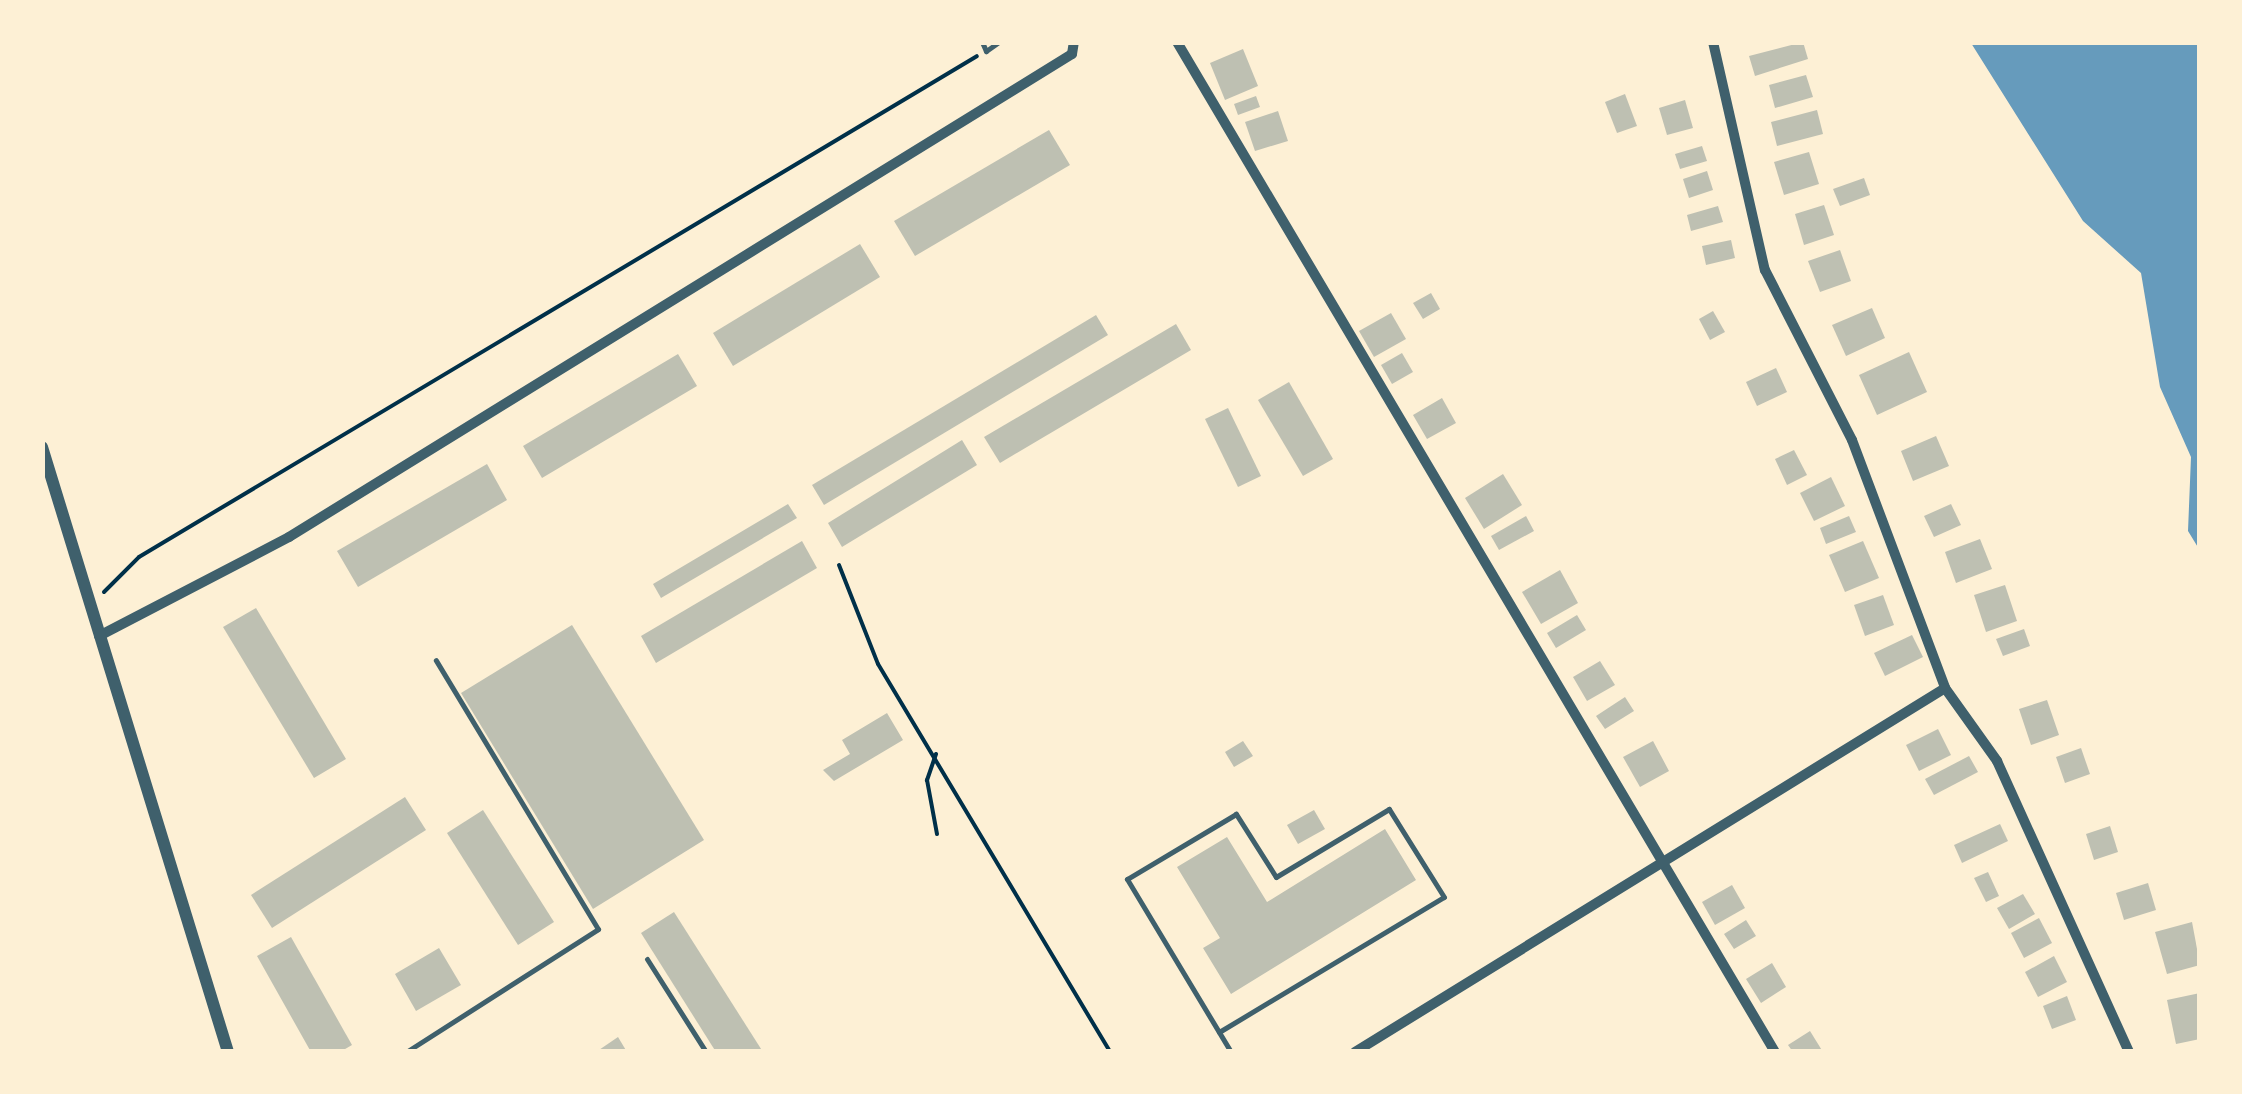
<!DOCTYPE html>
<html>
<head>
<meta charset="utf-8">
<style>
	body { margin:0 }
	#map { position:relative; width:2242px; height:1094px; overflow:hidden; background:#fdf0d5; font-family:Rubik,sans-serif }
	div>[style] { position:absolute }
	.water>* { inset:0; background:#669bbc }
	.building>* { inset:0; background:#bec0b2 }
	.path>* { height:4px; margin:-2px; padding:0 2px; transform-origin:2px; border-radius:2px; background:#003049 }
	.service>* { height:5px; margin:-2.5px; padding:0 2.5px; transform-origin:2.5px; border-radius:2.5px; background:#3f606c }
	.minor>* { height:10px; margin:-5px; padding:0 5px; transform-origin:5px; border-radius:5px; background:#3f606c }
	.tertiary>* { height:12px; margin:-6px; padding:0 6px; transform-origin:6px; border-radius:6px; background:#3f606c }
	span { translate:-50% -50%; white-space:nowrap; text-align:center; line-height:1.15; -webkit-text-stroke:10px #fdf0d5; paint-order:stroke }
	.frame { position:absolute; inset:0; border:45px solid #fdf0d5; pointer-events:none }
</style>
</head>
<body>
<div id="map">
	<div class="water">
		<i style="clip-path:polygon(1971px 43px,2199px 43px,2199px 549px,2188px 531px,2191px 457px,2160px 387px,2141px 273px,2083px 221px)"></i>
	</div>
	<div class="building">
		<i style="clip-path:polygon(1803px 42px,1808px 59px,1755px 76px,1749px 56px)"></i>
		<i style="clip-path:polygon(1243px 49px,1258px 86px,1225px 100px,1210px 63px)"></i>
		<i style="clip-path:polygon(1806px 75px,1813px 97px,1775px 108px,1769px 85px)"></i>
		<i style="clip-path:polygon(1625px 94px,1637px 126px,1617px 133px,1605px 102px)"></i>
		<i style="clip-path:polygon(1256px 96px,1260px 107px,1238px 115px,1234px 104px)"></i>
		<i style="clip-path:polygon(1685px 100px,1693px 128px,1667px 135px,1659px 108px)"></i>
		<i style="clip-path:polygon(1817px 110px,1823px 134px,1777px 146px,1771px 122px)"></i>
		<i style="clip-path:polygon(1278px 111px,1288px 141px,1255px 151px,1245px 122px)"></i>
		<i style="clip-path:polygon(1049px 130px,1070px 165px,915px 256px,894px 221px)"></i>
		<i style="clip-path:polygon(1702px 146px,1707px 161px,1680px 169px,1675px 154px)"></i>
		<i style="clip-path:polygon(1809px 152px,1819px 184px,1784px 195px,1774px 162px)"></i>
		<i style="clip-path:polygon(1707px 171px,1713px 190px,1689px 198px,1683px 179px)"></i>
		<i style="clip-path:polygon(1864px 178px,1870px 195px,1840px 206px,1833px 189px)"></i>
		<i style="clip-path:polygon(1824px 205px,1834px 235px,1804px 245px,1795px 214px)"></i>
		<i style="clip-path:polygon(1718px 206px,1723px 222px,1691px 231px,1687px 215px)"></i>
		<i style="clip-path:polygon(1731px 240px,1735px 258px,1706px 265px,1702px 246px)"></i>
		<i style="clip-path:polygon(860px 244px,880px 277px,733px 366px,713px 333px)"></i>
		<i style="clip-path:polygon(1840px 250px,1851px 281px,1820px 292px,1808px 261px)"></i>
		<i style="clip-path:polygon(1431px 293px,1440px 309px,1423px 319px,1413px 303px)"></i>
		<i style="clip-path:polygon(1872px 308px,1885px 338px,1846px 356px,1832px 325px)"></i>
		<i style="clip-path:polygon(1713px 311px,1725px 332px,1710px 340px,1699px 319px)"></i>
		<i style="clip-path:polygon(1391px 313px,1406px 339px,1374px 357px,1359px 331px)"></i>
		<i style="clip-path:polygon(1096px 315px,1108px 335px,824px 505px,812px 485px)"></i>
		<i style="clip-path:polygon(1176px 324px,1191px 350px,1000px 463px,984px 437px)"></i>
		<i style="clip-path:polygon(1909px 352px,1927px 392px,1877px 415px,1859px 375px)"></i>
		<i style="clip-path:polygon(1402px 353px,1413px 372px,1392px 384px,1381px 365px)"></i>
		<i style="clip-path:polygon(678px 354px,697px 386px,542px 478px,523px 446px)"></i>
		<i style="clip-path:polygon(1776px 368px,1787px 392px,1757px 406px,1746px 382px)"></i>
		<i style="clip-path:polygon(1289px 382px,1333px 459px,1303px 476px,1258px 400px)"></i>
		<i style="clip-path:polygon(1442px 398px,1456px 423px,1427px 439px,1413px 415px)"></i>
		<i style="clip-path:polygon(1228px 408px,1261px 476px,1238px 487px,1205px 419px)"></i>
		<i style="clip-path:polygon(1936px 436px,1949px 466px,1913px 481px,1901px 451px)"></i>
		<i style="clip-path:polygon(962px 440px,977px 465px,842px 547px,828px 523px)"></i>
		<i style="clip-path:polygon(1794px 450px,1807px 475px,1787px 485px,1775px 459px)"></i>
		<i style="clip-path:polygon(487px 464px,507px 500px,358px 587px,337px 551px)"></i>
		<i style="clip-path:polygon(1503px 474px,1522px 505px,1484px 529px,1465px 498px)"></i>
		<i style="clip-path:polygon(1831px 477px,1845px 506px,1814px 521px,1800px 493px)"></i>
		<i style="clip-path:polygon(788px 504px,797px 518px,661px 598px,653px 584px)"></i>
		<i style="clip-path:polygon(1951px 504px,1961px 525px,1934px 537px,1924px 516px)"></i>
		<i style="clip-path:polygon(1526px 516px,1534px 531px,1499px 550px,1491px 536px)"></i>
		<i style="clip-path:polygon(1849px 516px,1856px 532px,1826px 544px,1820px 528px)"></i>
		<i style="clip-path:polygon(1980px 539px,1992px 569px,1956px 583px,1945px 552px)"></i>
		<i style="clip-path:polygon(802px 541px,817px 568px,656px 663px,641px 636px)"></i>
		<i style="clip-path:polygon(1863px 541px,1879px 578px,1845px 592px,1829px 555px)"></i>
		<i style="clip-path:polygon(1560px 570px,1578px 603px,1541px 624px,1522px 592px)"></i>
		<i style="clip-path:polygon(2005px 585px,2017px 621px,1986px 632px,1974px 595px)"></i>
		<i style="clip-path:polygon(1883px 595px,1894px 625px,1865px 636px,1854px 605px)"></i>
		<i style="clip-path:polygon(256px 608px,346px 759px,314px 778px,223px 627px)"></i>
		<i style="clip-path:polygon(1577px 615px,1586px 630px,1556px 648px,1547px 633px)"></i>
		<i style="clip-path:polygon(572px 625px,704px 840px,593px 909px,461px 693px)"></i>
		<i style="clip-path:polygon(2024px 629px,2030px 646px,2003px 656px,1996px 639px)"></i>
		<i style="clip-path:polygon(1912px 635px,1923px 657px,1885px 676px,1874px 653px)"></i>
		<i style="clip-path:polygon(1600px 661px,1615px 685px,1587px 701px,1573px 677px)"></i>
		<i style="clip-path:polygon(1625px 697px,1634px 711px,1605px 729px,1596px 716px)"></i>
		<i style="clip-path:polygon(2047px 700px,2059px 735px,2031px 745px,2019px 709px)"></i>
		<i style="clip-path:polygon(887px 713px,903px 740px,834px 781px,823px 770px,850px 754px,842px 740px)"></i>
		<i style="clip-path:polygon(1938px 729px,1951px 755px,1919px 771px,1906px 745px)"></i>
		<i style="clip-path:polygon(1243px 741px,1253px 756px,1234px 767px,1225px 752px)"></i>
		<i style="clip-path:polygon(1653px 741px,1669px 771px,1640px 787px,1623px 757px)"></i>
		<i style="clip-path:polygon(2081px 748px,2090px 774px,2065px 783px,2056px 757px)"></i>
		<i style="clip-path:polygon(1969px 756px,1978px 772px,1934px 795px,1925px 779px)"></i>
		<i style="clip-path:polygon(405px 797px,426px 830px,272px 928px,251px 895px)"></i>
		<i style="clip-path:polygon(483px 810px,554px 922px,518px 945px,447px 833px)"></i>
		<i style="clip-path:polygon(1314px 810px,1325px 829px,1298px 844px,1287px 825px)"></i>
		<i style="clip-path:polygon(2000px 824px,2008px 841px,1962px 863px,1954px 845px)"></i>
		<i style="clip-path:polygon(2110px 826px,2118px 852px,2094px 860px,2086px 834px)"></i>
		<i style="clip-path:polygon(1385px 829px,1416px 880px,1231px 994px,1203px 948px,1220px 938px,1177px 867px,1227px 837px,1267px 902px)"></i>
		<i style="clip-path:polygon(1988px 872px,1999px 896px,1986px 902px,1974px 878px)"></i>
		<i style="clip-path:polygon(2148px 883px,2156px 910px,2124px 920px,2116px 893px)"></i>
		<i style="clip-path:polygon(1732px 885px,1745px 908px,1715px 925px,1702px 902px)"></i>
		<i style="clip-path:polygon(2023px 894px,2035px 914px,2009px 929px,1997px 908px)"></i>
		<i style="clip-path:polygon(674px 912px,763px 1052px,716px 1052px,641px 933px)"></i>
		<i style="clip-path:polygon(2039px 918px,2052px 943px,2024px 958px,2011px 933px)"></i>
		<i style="clip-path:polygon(1746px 920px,1756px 936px,1734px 949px,1724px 934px)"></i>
		<i style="clip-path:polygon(2192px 922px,2200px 965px,2167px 974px,2155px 932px)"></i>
		<i style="clip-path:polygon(291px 937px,352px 1045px,340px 1052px,311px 1052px,257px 956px)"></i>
		<i style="clip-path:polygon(439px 948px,461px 985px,416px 1011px,395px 974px)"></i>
		<i style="clip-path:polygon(2054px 956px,2067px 982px,2038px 997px,2025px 972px)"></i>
		<i style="clip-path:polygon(1772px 963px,1786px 987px,1761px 1003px,1746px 979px)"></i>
		<i style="clip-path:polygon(2200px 993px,2200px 1039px,2176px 1044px,2167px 1000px)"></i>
		<i style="clip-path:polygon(2067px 996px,2076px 1020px,2052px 1029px,2043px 1006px)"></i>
		<i style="clip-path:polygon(1810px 1031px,1823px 1052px,1793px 1052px,1788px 1045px)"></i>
		<i style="clip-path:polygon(618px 1037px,627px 1052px,596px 1052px)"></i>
	</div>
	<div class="path">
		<i style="left:839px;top:565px;width:106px;rotate:68.5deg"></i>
		<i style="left:878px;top:664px;width:452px;rotate:59.1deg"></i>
		<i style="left:104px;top:592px;width:49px;rotate:-45deg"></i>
		<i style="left:139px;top:557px;width:976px;rotate:-30.87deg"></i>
		<i style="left:936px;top:754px;width:28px;rotate:109deg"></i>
		<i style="left:927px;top:780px;width:55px;rotate:79.5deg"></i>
	</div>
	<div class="service">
		<i style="left:982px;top:42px;width:10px;rotate:66deg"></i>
		<i style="left:986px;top:51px;width:16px;rotate:-35deg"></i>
		<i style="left:647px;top:959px;width:110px;rotate:57.6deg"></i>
		<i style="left:1219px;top:1032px;width:262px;rotate:-31deg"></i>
		<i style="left:1444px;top:897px;width:104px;rotate:-122deg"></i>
		<i style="left:1389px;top:809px;width:132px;rotate:149deg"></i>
		<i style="left:1276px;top:877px;width:75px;rotate:-122.4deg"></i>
		<i style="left:1236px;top:814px;width:127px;rotate:149.2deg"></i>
		<i style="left:1127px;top:879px;width:202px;rotate:59deg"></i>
		<i style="left:406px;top:1052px;width:228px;rotate:-32.6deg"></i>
		<i style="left:598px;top:929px;width:314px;rotate:-121.1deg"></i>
	</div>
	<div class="minor">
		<i style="left:1177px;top:42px;width:1174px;rotate:59.37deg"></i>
		<i style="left:1713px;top:42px;width:234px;rotate:77.2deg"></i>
		<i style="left:1765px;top:270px;width:191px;rotate:62.9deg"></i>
		<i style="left:1852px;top:440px;width:265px;rotate:69.4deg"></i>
		<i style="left:1945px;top:688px;width:90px;rotate:54.5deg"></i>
		<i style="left:1997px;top:761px;width:320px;rotate:65.6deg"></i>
		<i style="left:99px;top:636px;width:214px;rotate:-27.5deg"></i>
		<i style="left:289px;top:537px;width:920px;rotate:-31.67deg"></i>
		<i style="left:1072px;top:54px;width:12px;rotate:-81deg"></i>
		<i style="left:1355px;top:1052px;width:693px;rotate:-31.67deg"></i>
	</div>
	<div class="tertiary">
		<i style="left:42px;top:447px;width:633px;rotate:72.91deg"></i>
	</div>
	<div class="frame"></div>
</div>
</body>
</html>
